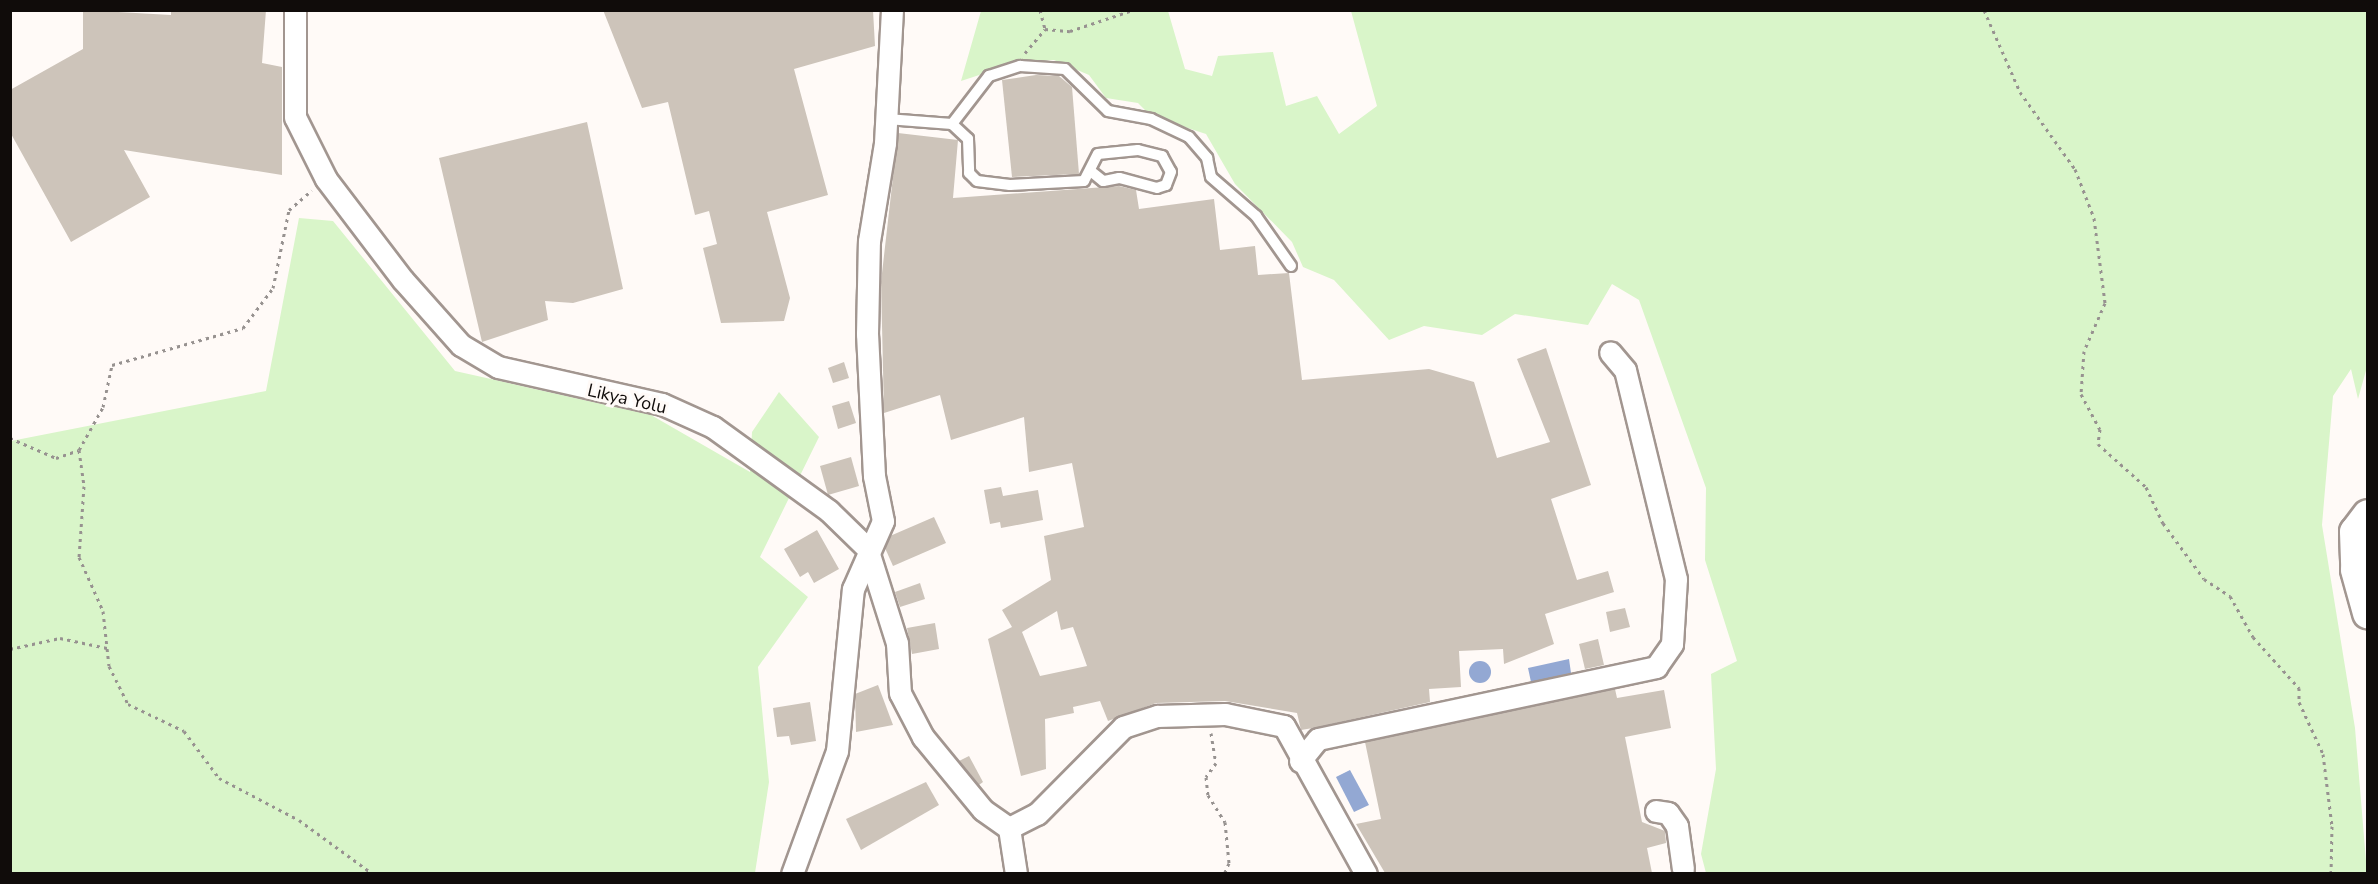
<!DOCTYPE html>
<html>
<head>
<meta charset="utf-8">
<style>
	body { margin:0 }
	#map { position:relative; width:2378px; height:884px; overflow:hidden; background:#fffaf7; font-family:"Nunito Sans",sans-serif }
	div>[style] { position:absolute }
	.green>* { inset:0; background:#d9f5c9 }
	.water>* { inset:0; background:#93a8d3 }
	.round { border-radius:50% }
	.building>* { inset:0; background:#cdc4ba }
	.path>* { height:3px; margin-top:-1.5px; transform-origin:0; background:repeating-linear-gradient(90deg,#979290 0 3px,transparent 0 7.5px) }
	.roads { filter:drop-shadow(2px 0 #a29690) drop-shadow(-2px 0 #a29690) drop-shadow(0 2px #a29690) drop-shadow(0 -2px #a29690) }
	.lane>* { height:10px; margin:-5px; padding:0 5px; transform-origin:5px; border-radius:5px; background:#fff }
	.street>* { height:21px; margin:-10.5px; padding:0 10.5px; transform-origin:10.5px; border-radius:10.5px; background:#fff }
	.secondary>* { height:30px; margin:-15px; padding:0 15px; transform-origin:15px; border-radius:15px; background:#fff }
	span { translate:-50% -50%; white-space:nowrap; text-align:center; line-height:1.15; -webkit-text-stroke:6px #fffaf7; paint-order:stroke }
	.street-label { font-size:18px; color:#100c0a }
	.frame { position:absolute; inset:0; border:12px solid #100c0a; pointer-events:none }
</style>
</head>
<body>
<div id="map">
	<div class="green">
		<i style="clip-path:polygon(981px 11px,1168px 11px,1185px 69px,1212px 76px,1218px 56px,1273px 52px,1286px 106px,1317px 96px,1339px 134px,1377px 106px,1351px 11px,2367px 11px,2367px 367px,2358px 399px,2351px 369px,2333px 396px,2322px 525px,2355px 728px,2367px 873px,1706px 873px,1701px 854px,1716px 769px,1711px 674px,1737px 661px,1705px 560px,1706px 488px,1639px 300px,1612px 284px,1588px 325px,1515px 314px,1482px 335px,1424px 326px,1389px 340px,1334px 280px,1303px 267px,1292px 242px,1235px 184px,1206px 134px,1151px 116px,1138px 103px,1106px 98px,1089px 75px,1054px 60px,1019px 62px,961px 81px)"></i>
		<i style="clip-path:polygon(299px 218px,333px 221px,455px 371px,651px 415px,750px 472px,752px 432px,779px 392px,819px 437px,760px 557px,808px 597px,758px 667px,769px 782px,755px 873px,11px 874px,11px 441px,266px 391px)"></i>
	</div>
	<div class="water">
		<i style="clip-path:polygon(1569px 659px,1571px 673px,1531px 682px,1528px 668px)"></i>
		<i class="round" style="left:1469px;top:661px;width:22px;height:22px"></i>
		<i style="clip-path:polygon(1350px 770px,1369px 805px,1354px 812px,1336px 777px)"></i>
	</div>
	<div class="building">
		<i style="clip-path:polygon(83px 10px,171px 15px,171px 10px,266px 10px,262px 63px,282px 67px,282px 175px,124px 150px,150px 197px,71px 242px,10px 132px,10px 90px,83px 49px)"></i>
		<i style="clip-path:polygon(603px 10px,873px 10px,875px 46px,794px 69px,828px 195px,767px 212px,790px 298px,784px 321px,721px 323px,703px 248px,717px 244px,709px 211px,695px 215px,668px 102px,642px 108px)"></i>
		<i style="clip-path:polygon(1036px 75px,1059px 76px,1072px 87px,1079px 174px,1012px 177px,1002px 80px)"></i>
		<i style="clip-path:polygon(587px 122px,623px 289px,573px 303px,545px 301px,548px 320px,482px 342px,439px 158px)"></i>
		<i style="clip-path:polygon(evenodd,898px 133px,958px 140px,953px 198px,1119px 186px,1136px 190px,1139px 209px,1214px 199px,1220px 250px,1255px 246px,1258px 275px,1289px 273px,1302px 380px,1429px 369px,1474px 382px,1497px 458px,1550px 442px,1517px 359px,1546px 348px,1591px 485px,1551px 499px,1577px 580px,1608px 571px,1614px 592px,1545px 614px,1554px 644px,1504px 664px,1503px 649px,1459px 651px,1461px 687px,1429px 689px,1430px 702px,1313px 728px,1301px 730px,1297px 713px,1225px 701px,1156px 703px,1108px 721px,1100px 701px,1073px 707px,1074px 713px,1045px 719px,1046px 769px,1021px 776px,988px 639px,1012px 627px,1002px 610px,1051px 580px,1044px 536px,1084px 527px,1072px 463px,1029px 472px,1024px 417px,951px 440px,940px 395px,884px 413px,881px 282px,898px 133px,1057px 611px,1061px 630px,1073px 627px,1087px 666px,1040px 676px,1022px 632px,1057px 611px)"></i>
		<i style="clip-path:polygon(844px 362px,849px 378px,833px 383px,828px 368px)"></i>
		<i style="clip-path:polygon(849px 401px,856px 423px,838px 429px,832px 406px)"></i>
		<i style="clip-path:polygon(851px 457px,859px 486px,828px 495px,820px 466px)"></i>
		<i style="clip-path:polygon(1001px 487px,1003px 496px,1038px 490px,1043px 520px,1001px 528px,1000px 522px,990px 524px,984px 490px)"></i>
		<i style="clip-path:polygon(934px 517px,946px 543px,893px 566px,885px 548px,890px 536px)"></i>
		<i style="clip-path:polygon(817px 530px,839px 569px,814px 583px,808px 572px,800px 577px,784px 549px)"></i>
		<i style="clip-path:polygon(920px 583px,925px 599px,900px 607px,895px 592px)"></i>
		<i style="clip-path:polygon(1625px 608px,1630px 627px,1610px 632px,1606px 612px)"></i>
		<i style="clip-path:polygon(935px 623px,939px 649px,912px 654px,907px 628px)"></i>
		<i style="clip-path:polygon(1598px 639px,1604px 665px,1585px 669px,1579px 644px)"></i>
		<i style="clip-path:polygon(878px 685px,893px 725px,856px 732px,855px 694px)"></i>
		<i style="clip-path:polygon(1615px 689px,1617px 698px,1664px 690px,1671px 728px,1625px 737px,1642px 822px,1665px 831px,1666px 843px,1647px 848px,1652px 873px,1385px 873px,1356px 824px,1381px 819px,1365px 742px)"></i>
		<i style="clip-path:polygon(810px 702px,816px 741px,791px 745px,789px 736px,777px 737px,773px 708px)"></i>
		<i style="clip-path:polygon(969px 756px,983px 782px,979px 785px,959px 761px)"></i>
		<i style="clip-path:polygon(926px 782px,939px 805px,861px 850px,846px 819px)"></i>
	</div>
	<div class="path">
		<i style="left:1040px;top:10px;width:20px;rotate:75deg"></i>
		<i style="left:1984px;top:10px;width:90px;rotate:66.3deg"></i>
		<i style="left:2020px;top:92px;width:95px;rotate:54.5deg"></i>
		<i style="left:2075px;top:169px;width:53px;rotate:68.8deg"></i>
		<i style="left:2094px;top:218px;width:86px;rotate:82.6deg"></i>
		<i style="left:2105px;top:303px;width:52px;rotate:113.6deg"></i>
		<i style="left:2084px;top:351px;width:43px;rotate:94deg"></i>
		<i style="left:2081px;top:394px;width:40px;rotate:62deg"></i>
		<i style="left:2100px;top:429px;width:15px;rotate:98deg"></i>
		<i style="left:2098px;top:444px;width:64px;rotate:41.9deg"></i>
		<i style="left:2146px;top:487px;width:40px;rotate:65deg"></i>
		<i style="left:2163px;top:523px;width:69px;rotate:53.8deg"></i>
		<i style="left:2204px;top:579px;width:31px;rotate:33deg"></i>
		<i style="left:2230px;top:596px;width:47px;rotate:60.7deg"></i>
		<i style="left:2253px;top:637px;width:69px;rotate:48deg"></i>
		<i style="left:2299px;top:688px;width:14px;rotate:90deg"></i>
		<i style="left:2299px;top:702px;width:57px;rotate:65.2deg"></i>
		<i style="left:2323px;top:754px;width:73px;rotate:82.9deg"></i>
		<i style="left:2332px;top:826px;width:48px;rotate:91.2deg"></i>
		<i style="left:1025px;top:53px;width:31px;rotate:-50deg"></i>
		<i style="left:1045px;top:29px;width:25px;rotate:5deg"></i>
		<i style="left:1070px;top:31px;width:66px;rotate:-18.4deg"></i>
		<i style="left:10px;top:438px;width:50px;rotate:23.5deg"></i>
		<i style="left:56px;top:458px;width:24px;rotate:-19deg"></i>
		<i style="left:79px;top:450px;width:36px;rotate:82deg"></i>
		<i style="left:84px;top:486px;width:71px;rotate:94deg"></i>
		<i style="left:79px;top:557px;width:59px;rotate:66deg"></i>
		<i style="left:103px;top:611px;width:55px;rotate:83.8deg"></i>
		<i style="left:109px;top:666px;width:42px;rotate:63.4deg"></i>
		<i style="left:128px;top:704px;width:62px;rotate:25.7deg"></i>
		<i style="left:184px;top:731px;width:59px;rotate:53.3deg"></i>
		<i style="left:219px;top:778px;width:90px;rotate:27.7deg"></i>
		<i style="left:299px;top:820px;width:92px;rotate:36.1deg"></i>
		<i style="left:79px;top:450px;width:49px;rotate:-60.8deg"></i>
		<i style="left:103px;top:407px;width:43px;rotate:-77.9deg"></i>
		<i style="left:112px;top:365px;width:136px;rotate:-15.8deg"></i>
		<i style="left:243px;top:328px;width:50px;rotate:-53.1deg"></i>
		<i style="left:273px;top:288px;width:80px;rotate:-78.4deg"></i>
		<i style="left:289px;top:210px;width:30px;rotate:-41deg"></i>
		<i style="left:10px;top:649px;width:51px;rotate:-12.4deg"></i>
		<i style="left:60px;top:638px;width:48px;rotate:12deg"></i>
		<i style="left:1211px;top:733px;width:30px;rotate:81deg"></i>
		<i style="left:1216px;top:763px;width:17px;rotate:126deg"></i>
		<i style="left:1206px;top:777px;width:18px;rotate:84deg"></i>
		<i style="left:1208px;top:795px;width:32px;rotate:58deg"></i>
		<i style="left:1225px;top:822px;width:41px;rotate:84.4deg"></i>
		<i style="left:1229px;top:863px;width:12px;rotate:114deg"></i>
	</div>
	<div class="roads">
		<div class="lane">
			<i style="left:887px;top:119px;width:65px;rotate:4.4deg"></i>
			<i style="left:952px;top:124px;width:22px;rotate:43deg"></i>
			<i style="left:968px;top:139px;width:34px;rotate:88deg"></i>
			<i style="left:969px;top:173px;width:11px;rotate:45deg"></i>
			<i style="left:977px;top:181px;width:33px;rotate:7deg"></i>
			<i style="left:1010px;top:185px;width:74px;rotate:-3.1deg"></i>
			<i style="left:1084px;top:181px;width:30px;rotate:-63deg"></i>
			<i style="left:1098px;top:154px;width:40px;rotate:-5.7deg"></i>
			<i style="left:1138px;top:150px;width:25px;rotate:14deg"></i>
			<i style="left:1162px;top:156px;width:18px;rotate:61deg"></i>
			<i style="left:1171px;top:172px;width:14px;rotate:111deg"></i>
			<i style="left:1166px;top:185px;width:9px;rotate:162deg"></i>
			<i style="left:1157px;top:188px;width:39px;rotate:-165deg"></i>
			<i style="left:1119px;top:178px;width:16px;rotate:169deg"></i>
			<i style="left:1103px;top:181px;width:13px;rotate:-141deg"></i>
			<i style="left:952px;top:124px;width:61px;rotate:-52.4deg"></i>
			<i style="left:989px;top:76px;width:33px;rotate:-18deg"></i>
			<i style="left:1020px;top:66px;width:45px;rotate:3.8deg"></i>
			<i style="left:1065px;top:69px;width:60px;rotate:44.3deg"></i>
			<i style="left:1108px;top:111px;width:44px;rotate:10.5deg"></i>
			<i style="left:1151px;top:119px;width:42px;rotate:25.3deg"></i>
			<i style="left:1189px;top:137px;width:28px;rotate:49deg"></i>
			<i style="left:1207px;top:158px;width:19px;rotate:78deg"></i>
			<i style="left:1211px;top:177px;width:60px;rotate:40.9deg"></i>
			<i style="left:1256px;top:216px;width:61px;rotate:55deg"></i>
		</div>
		<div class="street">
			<i style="left:295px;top:10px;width:107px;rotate:90deg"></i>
			<i style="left:295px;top:117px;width:69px;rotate:63.4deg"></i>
			<i style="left:326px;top:179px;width:127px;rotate:52.7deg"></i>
			<i style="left:403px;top:280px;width:87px;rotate:48.3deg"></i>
			<i style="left:461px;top:345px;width:43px;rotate:30.7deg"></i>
			<i style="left:498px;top:367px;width:168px;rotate:12.7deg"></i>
			<i style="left:662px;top:404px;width:56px;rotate:24.3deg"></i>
			<i style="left:713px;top:427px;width:143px;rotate:35.9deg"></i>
			<i style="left:829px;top:511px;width:53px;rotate:44.2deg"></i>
			<i style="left:867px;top:548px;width:100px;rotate:72.5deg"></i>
			<i style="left:897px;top:643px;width:50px;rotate:86.6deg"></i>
			<i style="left:900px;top:693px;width:50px;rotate:62.4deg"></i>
			<i style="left:923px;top:737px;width:94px;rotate:50.6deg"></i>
			<i style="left:983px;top:810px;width:32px;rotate:35deg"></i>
			<i style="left:1009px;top:828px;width:31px;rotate:-27deg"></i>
			<i style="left:1037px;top:814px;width:122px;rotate:-45.3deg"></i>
			<i style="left:1123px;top:727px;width:36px;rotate:-18deg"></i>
			<i style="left:1157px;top:716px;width:68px;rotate:-1.7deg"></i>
			<i style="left:1225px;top:714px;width:60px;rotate:11.5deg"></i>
			<i style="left:1284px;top:726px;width:169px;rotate:61deg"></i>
			<i style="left:1300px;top:761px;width:28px;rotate:-51deg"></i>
			<i style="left:1318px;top:739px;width:346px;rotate:-12deg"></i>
			<i style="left:1656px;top:667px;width:28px;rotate:-55deg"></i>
			<i style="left:1672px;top:644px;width:65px;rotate:-86.5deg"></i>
			<i style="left:1676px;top:579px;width:215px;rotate:-103.7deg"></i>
			<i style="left:1625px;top:370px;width:23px;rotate:-130deg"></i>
			<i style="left:1656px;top:811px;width:12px;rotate:9deg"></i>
			<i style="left:1668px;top:813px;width:16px;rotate:55deg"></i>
			<i style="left:1677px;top:826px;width:43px;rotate:82.1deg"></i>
			<i style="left:1009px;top:828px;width:47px;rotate:81.3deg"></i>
			<i style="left:792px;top:874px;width:131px;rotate:-69.9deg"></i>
			<i style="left:837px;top:751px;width:163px;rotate:-84.4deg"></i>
			<i style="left:853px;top:589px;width:74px;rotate:-66.2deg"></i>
			<i style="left:883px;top:521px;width:46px;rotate:-101.3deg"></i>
			<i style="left:874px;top:476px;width:142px;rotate:-92.8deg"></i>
			<i style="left:867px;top:334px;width:93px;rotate:-88.8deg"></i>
			<i style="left:869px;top:241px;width:99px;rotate:-80.7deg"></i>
			<i style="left:885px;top:143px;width:133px;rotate:-87deg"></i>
		</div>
		<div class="secondary">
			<i style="left:2368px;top:515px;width:21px;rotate:127deg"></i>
			<i style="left:2355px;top:532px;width:38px;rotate:88deg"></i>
			<i style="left:2356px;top:570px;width:45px;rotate:74.4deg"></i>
		</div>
	</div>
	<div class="street-label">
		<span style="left:627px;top:399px;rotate:13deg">Likya Yolu</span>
	</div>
	<div class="frame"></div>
</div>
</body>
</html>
